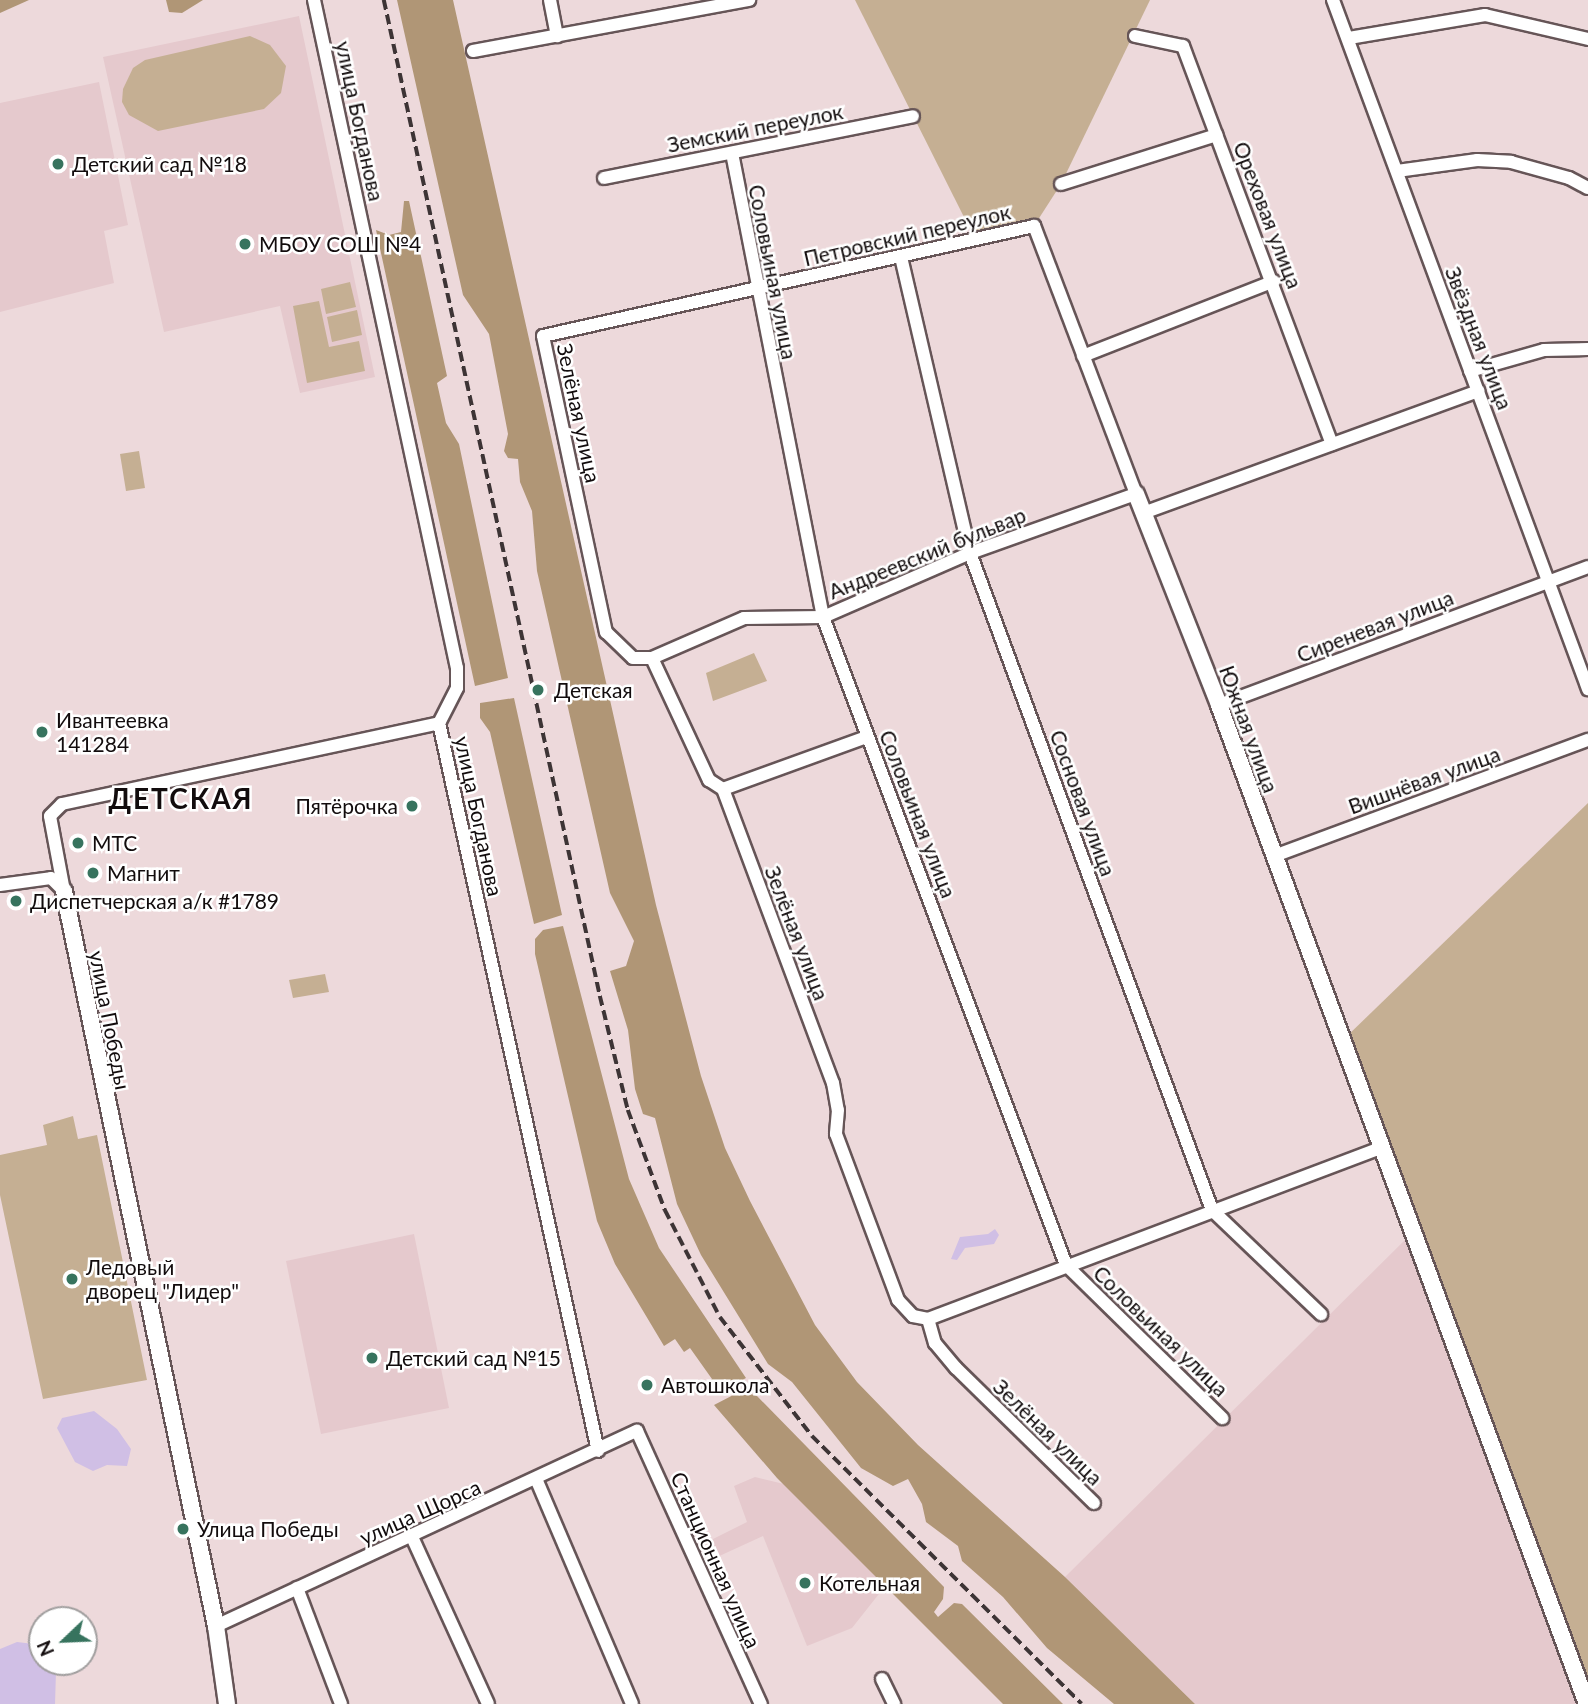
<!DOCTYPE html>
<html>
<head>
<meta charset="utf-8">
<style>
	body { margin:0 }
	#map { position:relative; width:1588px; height:1704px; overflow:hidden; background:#edd9db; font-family:Lato,sans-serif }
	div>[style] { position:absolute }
	.built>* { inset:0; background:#e5c9cd }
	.green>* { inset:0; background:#c5af93 }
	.forest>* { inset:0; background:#b09676 }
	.water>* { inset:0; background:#d0bfe5 }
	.roads { filter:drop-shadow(2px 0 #665557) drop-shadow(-2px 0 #665557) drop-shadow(0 2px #665557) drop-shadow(0 -2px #665557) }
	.minor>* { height:12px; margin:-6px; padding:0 6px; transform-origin:6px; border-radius:6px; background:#fff }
	.tertiary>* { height:16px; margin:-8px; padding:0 8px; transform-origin:8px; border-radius:8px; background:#fff }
	.rail>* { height:3.5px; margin-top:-1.75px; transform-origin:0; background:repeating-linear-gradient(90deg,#3d3435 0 10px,transparent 0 15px) }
	.dots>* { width:19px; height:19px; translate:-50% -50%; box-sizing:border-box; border:4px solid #fff; border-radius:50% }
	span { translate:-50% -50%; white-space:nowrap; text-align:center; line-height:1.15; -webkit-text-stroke:5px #fff; paint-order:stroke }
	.street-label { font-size:21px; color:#120c0d }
	.poi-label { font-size:21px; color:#120c0d }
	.left { translate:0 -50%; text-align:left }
	.right { translate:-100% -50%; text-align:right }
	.district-label { font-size:28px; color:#120c0d; font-weight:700; letter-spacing:2px }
	.north { position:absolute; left:28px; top:1606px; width:70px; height:70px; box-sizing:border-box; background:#fff; border:2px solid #a09e9e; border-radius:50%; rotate:247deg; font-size:19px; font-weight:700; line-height:28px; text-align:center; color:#120c0d }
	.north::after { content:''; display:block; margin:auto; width:24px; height:32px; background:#37735e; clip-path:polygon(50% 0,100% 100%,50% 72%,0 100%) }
</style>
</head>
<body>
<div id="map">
	<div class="built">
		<i style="clip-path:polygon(299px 16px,375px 377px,300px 393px,280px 306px,164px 332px,103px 57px)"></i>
		<i style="clip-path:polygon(99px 82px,128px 225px,104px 231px,114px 283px,0 312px,0 103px)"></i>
		<i style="clip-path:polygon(414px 1234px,449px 1408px,321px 1434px,286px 1261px)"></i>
		<i style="clip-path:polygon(1411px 1234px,1587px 1704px,1195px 1704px,1065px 1577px)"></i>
		<i style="clip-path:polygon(755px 1477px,784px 1484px,886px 1585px,852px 1628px,807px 1646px,763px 1536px,715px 1558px,707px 1542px,747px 1522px,734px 1486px)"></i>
	</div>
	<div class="green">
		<i style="clip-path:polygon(855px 0,1150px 0,1061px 184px,1034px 226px,976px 241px)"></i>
		<i style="clip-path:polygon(250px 36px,270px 45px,286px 66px,281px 93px,264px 109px,158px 131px,129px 115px,122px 102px,123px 89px,133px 68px,145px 60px)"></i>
		<i style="clip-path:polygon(350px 282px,356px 307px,326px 314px,321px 289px)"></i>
		<i style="clip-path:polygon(319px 301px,329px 347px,359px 341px,365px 371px,307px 383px,293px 306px)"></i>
		<i style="clip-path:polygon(357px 310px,362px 335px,332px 342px,327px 317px)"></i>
		<i style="clip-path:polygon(139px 451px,145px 488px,126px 491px,120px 454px)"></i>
		<i style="clip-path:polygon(754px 653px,767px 681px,713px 701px,706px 673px)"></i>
		<i style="clip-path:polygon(1588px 803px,1588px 1704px,1344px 1039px)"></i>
		<i style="clip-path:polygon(325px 974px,329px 992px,293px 998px,289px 980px)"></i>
		<i style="clip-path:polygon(73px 1116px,78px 1139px,97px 1135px,147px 1380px,43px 1399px,0 1195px,0 1155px,47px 1145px,43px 1125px)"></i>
	</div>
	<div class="forest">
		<i style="clip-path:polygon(0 0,29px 0,0 13px)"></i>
		<i style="clip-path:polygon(166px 0,203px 0,182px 13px,169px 12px)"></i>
		<i style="clip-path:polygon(397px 0,453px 0,656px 905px,701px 1076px,725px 1148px,750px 1201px,815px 1325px,857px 1382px,918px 1445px,1065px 1577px,1195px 1704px,1114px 1704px,1047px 1648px,1003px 1597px,962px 1561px,958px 1546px,926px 1522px,922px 1504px,908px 1479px,893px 1486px,861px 1468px,792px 1382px,768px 1364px,701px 1255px,677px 1204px,655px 1118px,643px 1114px,635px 1089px,628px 1030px,610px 971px,626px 966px,634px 941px,610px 893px,537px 571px,532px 511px,520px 482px,518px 459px,508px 458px,504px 451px,508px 434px,489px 334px,463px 295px)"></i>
		<i style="clip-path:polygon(404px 201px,409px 201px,447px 376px,437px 383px,446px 423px,459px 444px,508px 678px,475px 686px,376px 230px,389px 235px,401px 232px)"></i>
		<i style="clip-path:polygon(514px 698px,562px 915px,534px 924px,490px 732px,480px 718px,480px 703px)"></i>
		<i style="clip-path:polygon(563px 926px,629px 1179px,659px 1248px,746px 1378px,717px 1393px,705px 1385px,712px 1379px,690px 1348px,684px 1352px,675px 1339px,664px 1346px,615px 1264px,597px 1221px,535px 954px,535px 939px,543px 930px)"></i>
		<i style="clip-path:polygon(741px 1391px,757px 1396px,944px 1587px,943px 1599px,934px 1612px,938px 1617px,954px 1603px,962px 1604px,1063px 1704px,1003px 1704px,777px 1478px,714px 1405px)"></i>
	</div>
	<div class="water">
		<i style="clip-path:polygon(995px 1229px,999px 1235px,994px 1244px,965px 1248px,957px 1260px,951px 1259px,960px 1237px,988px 1234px)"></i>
		<i style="clip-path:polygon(94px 1411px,117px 1429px,131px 1449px,127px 1466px,107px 1465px,93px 1471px,75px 1462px,57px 1428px,62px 1418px)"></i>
		<i style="clip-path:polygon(17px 1642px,42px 1645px,42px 1662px,51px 1662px,56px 1672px,55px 1704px,0 1704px,0 1649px)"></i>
	</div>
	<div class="roads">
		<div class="minor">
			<i style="left:314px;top:0;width:683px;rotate:77.92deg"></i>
			<i style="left:457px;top:668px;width:20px;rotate:90deg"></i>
			<i style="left:457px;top:688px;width:39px;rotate:117deg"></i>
			<i style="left:439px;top:723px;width:745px;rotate:77.68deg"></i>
			<i style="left:550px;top:0;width:37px;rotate:79deg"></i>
			<i style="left:1333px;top:0;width:735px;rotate:69.69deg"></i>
			<i style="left:1135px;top:36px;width:49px;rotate:11.8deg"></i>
			<i style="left:1183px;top:46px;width:425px;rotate:69.5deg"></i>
			<i style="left:1349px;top:38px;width:138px;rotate:-9.6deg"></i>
			<i style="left:1485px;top:15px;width:106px;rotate:13.1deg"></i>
			<i style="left:473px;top:51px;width:281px;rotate:-10.5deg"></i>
			<i style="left:732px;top:153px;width:473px;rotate:78.9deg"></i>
			<i style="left:823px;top:617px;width:692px;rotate:69.44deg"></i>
			<i style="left:1066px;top:1265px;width:219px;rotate:44.4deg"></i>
			<i style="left:1397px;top:171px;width:81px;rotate:-7.8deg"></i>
			<i style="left:1477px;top:160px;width:34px;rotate:3deg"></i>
			<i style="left:1511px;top:162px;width:60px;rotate:15.4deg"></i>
			<i style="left:1569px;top:178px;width:21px;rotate:28deg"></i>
			<i style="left:604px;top:178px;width:315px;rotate:-11.3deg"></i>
			<i style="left:1061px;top:184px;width:163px;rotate:-17.5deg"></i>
			<i style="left:901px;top:257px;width:304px;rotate:76.9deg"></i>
			<i style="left:970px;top:553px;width:700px;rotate:69.78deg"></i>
			<i style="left:1212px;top:1210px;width:151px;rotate:43.7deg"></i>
			<i style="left:1083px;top:356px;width:205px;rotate:-21.4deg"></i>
			<i style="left:1470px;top:371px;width:77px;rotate:-15.8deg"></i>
			<i style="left:1544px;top:350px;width:44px;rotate:-1.3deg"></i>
			<i style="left:1143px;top:513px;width:357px;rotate:-20deg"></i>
			<i style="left:652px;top:658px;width:100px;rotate:-23.5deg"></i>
			<i style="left:744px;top:618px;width:79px;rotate:-0.7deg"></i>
			<i style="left:823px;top:617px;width:160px;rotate:-23.5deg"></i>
			<i style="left:970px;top:553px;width:176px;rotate:-19.6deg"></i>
			<i style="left:1136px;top:494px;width:287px;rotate:-110.8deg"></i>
			<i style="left:1034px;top:226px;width:503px;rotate:167.37deg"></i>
			<i style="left:543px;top:336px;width:303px;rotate:78deg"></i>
			<i style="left:606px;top:632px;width:37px;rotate:44deg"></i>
			<i style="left:633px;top:658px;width:19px"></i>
			<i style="left:652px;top:658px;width:135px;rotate:65deg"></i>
			<i style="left:709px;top:780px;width:17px;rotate:33deg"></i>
			<i style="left:723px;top:789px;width:314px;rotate:69.5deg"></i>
			<i style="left:833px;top:1083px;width:27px;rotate:80deg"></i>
			<i style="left:838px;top:1110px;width:24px;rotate:95deg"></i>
			<i style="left:836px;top:1134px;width:177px;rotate:69.5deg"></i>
			<i style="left:898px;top:1300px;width:22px;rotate:47deg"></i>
			<i style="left:913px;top:1316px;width:15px;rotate:11deg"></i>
			<i style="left:928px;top:1319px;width:25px;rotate:74deg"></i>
			<i style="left:935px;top:1343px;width:33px;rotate:50deg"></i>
			<i style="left:956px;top:1368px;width:193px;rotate:44.4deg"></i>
			<i style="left:1219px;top:705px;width:394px;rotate:-20.5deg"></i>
			<i style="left:723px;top:789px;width:153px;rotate:-19.9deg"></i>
			<i style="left:1274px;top:856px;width:335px;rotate:-20.3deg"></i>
			<i style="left:0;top:885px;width:51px;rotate:-7.8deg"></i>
			<i style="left:51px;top:878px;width:18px;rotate:45deg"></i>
			<i style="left:64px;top:891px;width:76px;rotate:-100.6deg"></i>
			<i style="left:50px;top:816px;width:17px;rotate:-45deg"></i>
			<i style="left:62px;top:804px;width:386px;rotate:-12.1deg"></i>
			<i style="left:928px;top:1319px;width:483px;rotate:-20.7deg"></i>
			<i style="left:537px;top:1481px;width:242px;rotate:66.9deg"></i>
			<i style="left:412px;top:1537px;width:183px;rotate:65.5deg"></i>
			<i style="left:297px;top:1588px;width:124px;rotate:69.2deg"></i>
			<i style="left:216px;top:1626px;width:464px;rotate:-24.9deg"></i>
			<i style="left:637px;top:1431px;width:300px;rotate:65.6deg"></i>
			<i style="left:882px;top:1679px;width:28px;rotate:64deg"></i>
		</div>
		<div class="tertiary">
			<i style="left:1136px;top:494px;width:227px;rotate:68.5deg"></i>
			<i style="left:1219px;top:705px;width:1065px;rotate:69.78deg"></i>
			<i style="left:64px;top:891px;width:751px;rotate:78.32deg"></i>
			<i style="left:216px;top:1626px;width:79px;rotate:82deg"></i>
		</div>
	</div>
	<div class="rail">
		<i style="left:384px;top:0;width:1019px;rotate:77.76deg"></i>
		<i style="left:600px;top:996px;width:117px;rotate:76.2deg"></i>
		<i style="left:628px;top:1110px;width:107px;rotate:69.7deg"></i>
		<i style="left:665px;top:1210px;width:120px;rotate:62.8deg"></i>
		<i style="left:720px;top:1317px;width:150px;rotate:52.3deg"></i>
		<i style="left:812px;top:1436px;width:380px;rotate:44.8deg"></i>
	</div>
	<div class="dots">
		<i style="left:58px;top:164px;background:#37735e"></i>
		<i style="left:245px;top:244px;background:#37735e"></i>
		<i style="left:538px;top:690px;background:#37735e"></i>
		<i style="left:42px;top:732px;background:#37735e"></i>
		<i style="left:412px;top:806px;background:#37735e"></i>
		<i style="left:78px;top:843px;background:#37735e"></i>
		<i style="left:93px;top:873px;background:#37735e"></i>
		<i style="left:16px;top:901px;background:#37735e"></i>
		<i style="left:72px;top:1279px;background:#37735e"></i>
		<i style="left:372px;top:1358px;background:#37735e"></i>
		<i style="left:647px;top:1385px;background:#37735e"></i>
		<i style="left:183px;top:1529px;background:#37735e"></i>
		<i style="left:805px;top:1583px;background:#37735e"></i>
	</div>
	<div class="street-label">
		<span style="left:360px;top:121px;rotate:78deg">улица Богданова</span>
		<span style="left:755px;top:128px;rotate:-11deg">Земский переулок</span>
		<span style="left:1268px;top:215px;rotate:69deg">Ореховая улица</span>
		<span style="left:907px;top:235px;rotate:-13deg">Петровский переулок</span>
		<span style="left:773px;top:272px;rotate:79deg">Соловьиная улица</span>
		<span style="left:1479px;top:338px;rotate:69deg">Звёздная улица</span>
		<span style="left:579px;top:413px;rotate:78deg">Зелёная улица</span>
		<span style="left:927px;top:553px;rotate:-22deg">Андреевский бульвар</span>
		<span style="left:1375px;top:626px;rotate:-21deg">Сиреневая улица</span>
		<span style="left:1249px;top:729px;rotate:70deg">Южная улица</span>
		<span style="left:1424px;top:780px;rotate:-20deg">Вишнёвая улица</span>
		<span style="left:1083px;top:803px;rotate:70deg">Сосновая улица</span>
		<span style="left:918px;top:814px;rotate:69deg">Соловьиная улица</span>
		<span style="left:479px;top:816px;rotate:78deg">улица Богданова</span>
		<span style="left:797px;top:933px;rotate:69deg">Зелёная улица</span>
		<span style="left:110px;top:1020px;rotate:79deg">улица Победы</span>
		<span style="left:1161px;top:1331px;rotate:44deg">Соловьиная улица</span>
		<span style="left:1048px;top:1432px;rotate:44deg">Зелёная улица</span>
		<span style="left:420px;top:1512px;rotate:-24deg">улица Щорса</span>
		<span style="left:716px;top:1560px;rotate:66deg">Станционная улица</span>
	</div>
	<div class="poi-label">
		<span class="left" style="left:72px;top:164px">Детский сад №18</span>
		<span class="left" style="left:259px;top:244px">МБОУ СОШ №4</span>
		<span class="left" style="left:554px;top:690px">Детская</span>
		<span class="left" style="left:56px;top:732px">Ивантеевка<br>141284</span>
		<span class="right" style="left:398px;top:806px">Пятёрочка</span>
		<span class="left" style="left:92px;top:843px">МТС</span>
		<span class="left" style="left:107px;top:873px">Магнит</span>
		<span class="left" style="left:30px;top:901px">Диспетчерская а/к #1789</span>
		<span class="left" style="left:86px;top:1279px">Ледовый<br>дворец "Лидер"</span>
		<span class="left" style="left:386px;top:1358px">Детский сад №15</span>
		<span class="left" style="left:661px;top:1385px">Автошкола</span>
		<span class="left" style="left:197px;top:1529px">Улица Победы</span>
		<span class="left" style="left:819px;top:1583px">Котельная</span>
	</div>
	<div class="district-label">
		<span style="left:181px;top:798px">ДЕТСКАЯ</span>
	</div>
	<div class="north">N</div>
</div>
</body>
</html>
